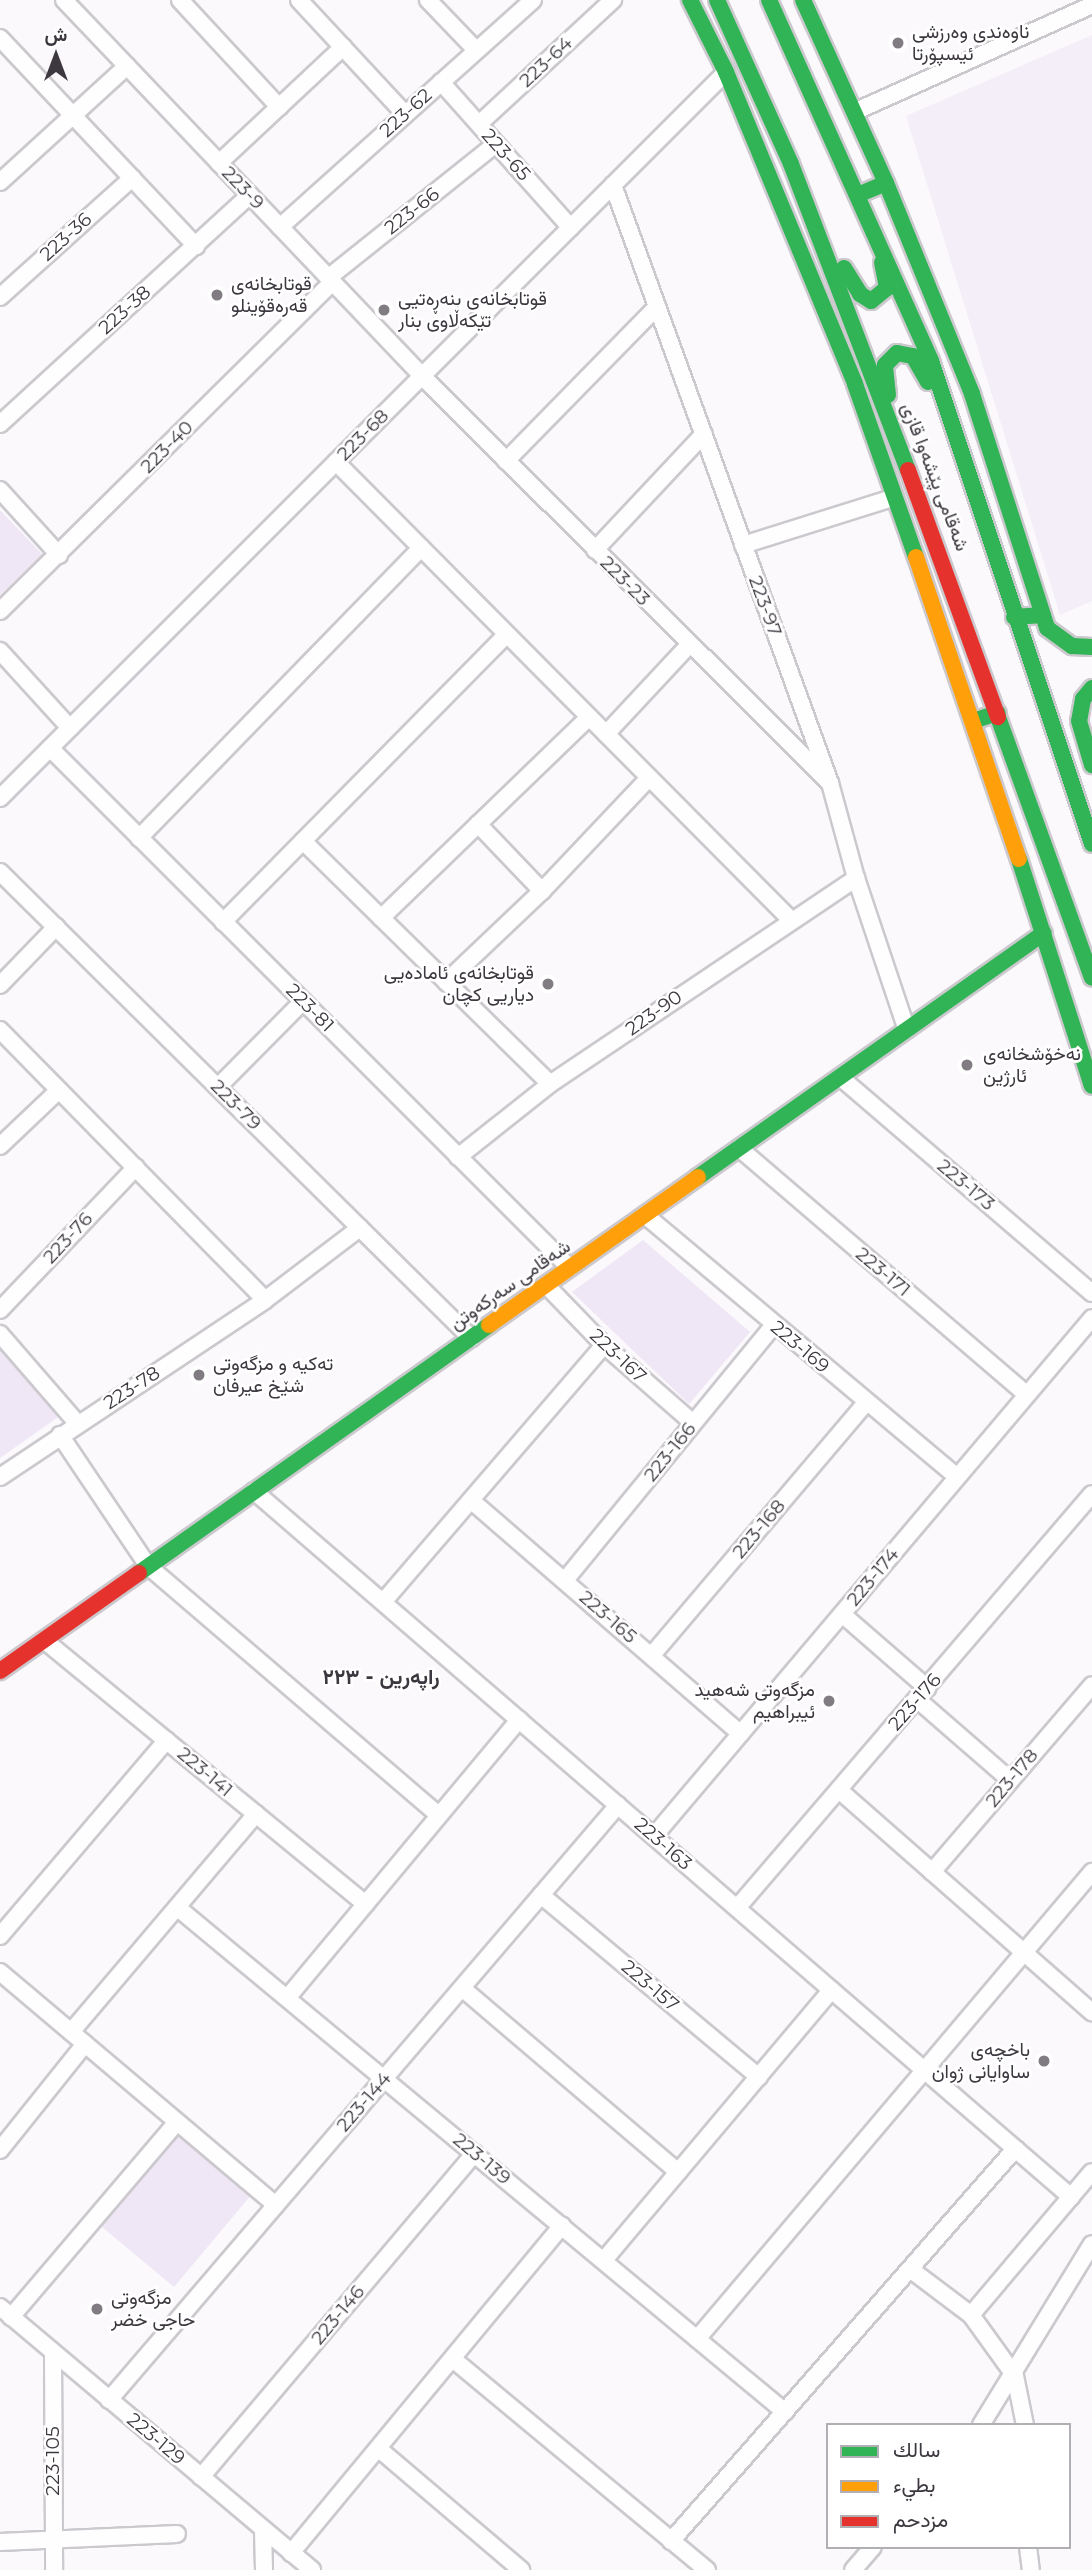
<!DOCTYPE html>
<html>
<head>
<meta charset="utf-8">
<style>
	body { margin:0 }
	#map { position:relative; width:1092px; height:2570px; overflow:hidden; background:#fbf9fc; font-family:Montserrat,Vazirmatn,sans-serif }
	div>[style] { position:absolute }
	.built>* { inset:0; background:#f4eef9 }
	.green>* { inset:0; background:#efe7f5 }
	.roads { filter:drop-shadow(2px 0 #ccc9ce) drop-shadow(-2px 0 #ccc9ce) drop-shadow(0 2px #ccc9ce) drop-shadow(0 -2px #ccc9ce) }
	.street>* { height:16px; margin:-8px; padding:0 8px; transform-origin:8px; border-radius:8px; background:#fefeff }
	.fast>* { height:16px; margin:-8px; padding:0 8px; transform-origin:8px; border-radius:8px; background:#30b455 }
	.slow>* { height:16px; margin:-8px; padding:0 8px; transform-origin:8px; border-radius:8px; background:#ff9f0a }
	.jam>* { height:16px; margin:-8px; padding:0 8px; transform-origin:8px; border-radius:8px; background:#e5322d }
	.dots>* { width:19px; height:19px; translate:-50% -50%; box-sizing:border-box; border:4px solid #fff; border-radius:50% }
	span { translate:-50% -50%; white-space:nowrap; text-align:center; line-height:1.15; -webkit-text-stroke:5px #fff; paint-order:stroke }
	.poi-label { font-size:19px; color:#3d3840 }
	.left { translate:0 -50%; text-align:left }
	.right { translate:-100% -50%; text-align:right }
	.street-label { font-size:19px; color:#3d3840 }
	.neighbourhood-label { font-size:21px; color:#3d3840; font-weight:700 }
	.legend { position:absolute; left:826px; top:2423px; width:245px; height:126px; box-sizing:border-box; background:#fff; border:2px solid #b1afb3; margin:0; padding:9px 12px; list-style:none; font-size:21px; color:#3d3840 }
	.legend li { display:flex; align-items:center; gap:14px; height:35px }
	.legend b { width:35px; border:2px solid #b1afb3 }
	.north { position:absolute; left:21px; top:21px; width:70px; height:70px; -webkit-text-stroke:5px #fff; paint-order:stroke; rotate:0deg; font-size:19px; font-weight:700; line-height:28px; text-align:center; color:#3d3840 }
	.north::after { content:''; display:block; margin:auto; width:24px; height:32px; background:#3d3840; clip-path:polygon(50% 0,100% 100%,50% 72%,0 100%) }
</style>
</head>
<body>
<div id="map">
	<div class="built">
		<i style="clip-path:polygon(1092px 35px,1092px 601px,1060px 615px,906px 116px)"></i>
	</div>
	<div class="green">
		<i style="clip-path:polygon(0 510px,42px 554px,0 595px)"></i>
		<i style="clip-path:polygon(643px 1240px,750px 1332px,689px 1404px,572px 1292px)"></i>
		<i style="clip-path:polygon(0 1347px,61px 1415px,0 1458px)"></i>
		<i style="clip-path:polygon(184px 2128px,257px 2188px,174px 2287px,102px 2227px)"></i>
	</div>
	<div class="roads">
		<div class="street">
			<i style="left:64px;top:0;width:519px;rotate:46.4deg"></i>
			<i style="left:422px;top:376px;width:576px;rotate:44.93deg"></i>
			<i style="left:180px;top:0;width:146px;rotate:47.2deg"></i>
			<i style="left:299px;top:0;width:156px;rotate:47.1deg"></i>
			<i style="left:428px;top:0;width:69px;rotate:46.2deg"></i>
			<i style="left:0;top:38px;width:286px;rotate:46.7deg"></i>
			<i style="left:441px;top:82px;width:195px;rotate:48.3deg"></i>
			<i style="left:854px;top:112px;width:261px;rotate:-24.2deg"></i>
			<i style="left:479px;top:124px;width:183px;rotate:-42.8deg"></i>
			<i style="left:219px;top:163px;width:170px;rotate:-43.1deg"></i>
			<i style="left:0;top:182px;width:172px;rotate:-42.4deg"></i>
			<i style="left:613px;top:185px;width:636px;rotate:70.06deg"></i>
			<i style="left:830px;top:783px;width:98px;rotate:74.7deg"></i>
			<i style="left:856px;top:878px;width:160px;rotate:71.5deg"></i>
			<i style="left:280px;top:227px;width:340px;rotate:-41.9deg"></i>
			<i style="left:328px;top:278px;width:215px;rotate:-38.6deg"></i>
			<i style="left:0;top:297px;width:178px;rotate:-42deg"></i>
			<i style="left:0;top:424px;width:339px;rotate:-42.5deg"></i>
			<i style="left:506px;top:461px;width:216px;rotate:-45.6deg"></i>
			<i style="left:336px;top:462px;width:644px;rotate:45.19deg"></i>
			<i style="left:0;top:490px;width:88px;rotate:47.8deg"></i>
			<i style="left:743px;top:545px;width:159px;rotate:-17.5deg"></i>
			<i style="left:595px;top:550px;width:159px;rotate:-46.8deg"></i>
			<i style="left:0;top:611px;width:468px;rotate:-44.7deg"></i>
			<i style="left:0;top:651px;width:104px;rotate:47.7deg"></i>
			<i style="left:606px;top:734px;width:122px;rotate:-47deg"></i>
			<i style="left:50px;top:748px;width:735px;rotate:45deg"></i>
			<i style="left:0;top:798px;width:1027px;rotate:-45deg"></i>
			<i style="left:478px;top:824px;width:93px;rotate:46.3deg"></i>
			<i style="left:139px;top:838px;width:405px;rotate:-45.8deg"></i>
			<i style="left:303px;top:841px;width:346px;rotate:44.5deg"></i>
			<i style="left:0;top:872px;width:663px;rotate:44.69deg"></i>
			<i style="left:381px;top:918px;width:289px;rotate:-44deg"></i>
			<i style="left:223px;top:922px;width:404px;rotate:-45.4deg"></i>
			<i style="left:446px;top:982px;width:132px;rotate:-43.5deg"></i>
			<i style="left:542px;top:891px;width:156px;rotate:-46.6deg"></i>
			<i style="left:0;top:985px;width:81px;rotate:-46deg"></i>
			<i style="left:0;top:1030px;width:378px;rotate:45.5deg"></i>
			<i style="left:840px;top:1077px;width:332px;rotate:40.6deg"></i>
			<i style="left:218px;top:1087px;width:121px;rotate:-45.3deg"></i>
			<i style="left:0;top:1146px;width:81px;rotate:-43.5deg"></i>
			<i style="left:739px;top:1148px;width:379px;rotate:40.6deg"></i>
			<i style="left:458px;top:1157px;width:117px;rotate:-38.4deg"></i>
			<i style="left:550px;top:1084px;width:369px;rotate:-33.9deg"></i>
			<i style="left:645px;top:1215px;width:407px;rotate:40deg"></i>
			<i style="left:546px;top:1285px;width:83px;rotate:46deg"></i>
			<i style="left:604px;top:1345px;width:118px;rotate:41.2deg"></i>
			<i style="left:0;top:1310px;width:197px;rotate:-46.4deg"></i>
			<i style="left:0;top:1334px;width:119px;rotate:49.1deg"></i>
			<i style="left:60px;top:1435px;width:158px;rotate:56.1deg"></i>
			<i style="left:148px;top:1566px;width:383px;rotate:40.6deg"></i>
			<i style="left:0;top:1477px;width:319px;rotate:-33.7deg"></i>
			<i style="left:265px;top:1300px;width:119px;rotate:-37.2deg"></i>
			<i style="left:254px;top:1491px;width:1080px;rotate:40.83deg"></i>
			<i style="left:473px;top:1502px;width:354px;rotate:40.9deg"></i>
			<i style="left:566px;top:1579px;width:328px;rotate:-50.7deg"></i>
			<i style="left:383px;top:1602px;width:339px;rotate:-49.3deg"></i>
			<i style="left:842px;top:1614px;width:113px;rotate:41deg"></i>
			<i style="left:44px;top:1640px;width:416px;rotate:39.4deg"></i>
			<i style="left:652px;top:1655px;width:331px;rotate:-49.7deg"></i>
			<i style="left:918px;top:1700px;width:122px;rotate:41deg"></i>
			<i style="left:839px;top:1790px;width:337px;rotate:41.3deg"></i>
			<i style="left:654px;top:1836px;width:678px;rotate:-49.78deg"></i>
			<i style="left:932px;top:1872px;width:246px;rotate:-49.4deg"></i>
			<i style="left:541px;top:1895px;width:284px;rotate:39.9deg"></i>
			<i style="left:178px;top:1908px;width:789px;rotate:39.7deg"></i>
			<i style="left:737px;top:1908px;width:545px;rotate:-49.39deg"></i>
			<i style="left:0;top:1936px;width:257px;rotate:-49.6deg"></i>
			<i style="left:0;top:1972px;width:361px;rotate:40.2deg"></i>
			<i style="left:462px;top:1988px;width:284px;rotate:40.4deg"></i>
			<i style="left:288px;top:1997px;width:361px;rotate:-50.2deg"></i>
			<i style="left:71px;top:2032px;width:286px;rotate:-49.7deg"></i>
			<i style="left:0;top:2150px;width:136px;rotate:-51.3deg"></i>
			<i style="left:604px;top:2260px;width:353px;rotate:-49.9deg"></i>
			<i style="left:910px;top:2269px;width:76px;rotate:37deg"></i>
			<i style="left:971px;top:2315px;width:75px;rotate:54.2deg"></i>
			<i style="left:1015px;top:2376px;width:50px;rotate:78.5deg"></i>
			<i style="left:0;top:2307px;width:408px;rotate:40.1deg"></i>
			<i style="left:971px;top:2315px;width:187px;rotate:-49.8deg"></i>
			<i style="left:11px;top:2317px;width:256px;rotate:-49.6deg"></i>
			<i style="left:697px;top:2339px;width:612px;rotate:-49.77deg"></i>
			<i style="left:53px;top:2352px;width:218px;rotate:89.7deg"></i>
			<i style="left:454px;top:2360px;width:329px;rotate:39.7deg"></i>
			<i style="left:109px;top:2400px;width:783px;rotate:-49.45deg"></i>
			<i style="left:981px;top:2425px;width:212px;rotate:-58.5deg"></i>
			<i style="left:379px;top:2449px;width:187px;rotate:40.4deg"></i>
			<i style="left:201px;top:2477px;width:424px;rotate:-49.8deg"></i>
			<i style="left:263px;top:2529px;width:41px;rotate:88.6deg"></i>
			<i style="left:671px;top:2541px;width:522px;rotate:-48.73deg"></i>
			<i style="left:0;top:2542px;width:177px;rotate:-2.6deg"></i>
			<i style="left:1028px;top:2547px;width:23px;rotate:83deg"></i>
			<i style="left:291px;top:2553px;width:425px;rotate:-50.4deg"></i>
			<i style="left:853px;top:2570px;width:30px;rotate:-49deg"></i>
		</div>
		<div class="fast">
			<i style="left:690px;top:0;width:80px;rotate:63.4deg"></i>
			<i style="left:726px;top:72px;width:338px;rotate:67.5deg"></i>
			<i style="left:855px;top:384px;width:183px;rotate:70.6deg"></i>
			<i style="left:717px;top:0;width:180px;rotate:65.7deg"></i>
			<i style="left:791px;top:164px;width:328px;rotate:69.1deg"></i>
			<i style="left:769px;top:0;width:396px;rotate:65.8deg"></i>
			<i style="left:931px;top:361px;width:509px;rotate:71.57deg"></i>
			<i style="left:803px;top:0;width:201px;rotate:65.6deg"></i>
			<i style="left:886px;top:183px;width:228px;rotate:67.8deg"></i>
			<i style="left:972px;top:394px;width:246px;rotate:72.2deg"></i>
			<i style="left:1047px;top:628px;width:31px;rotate:36deg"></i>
			<i style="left:1072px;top:646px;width:20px;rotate:3deg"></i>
			<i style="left:860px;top:194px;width:28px;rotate:-23deg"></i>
			<i style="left:844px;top:268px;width:31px;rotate:58deg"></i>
			<i style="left:860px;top:294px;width:13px;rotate:32deg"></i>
			<i style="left:871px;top:301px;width:21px;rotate:-39deg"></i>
			<i style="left:887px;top:288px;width:26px;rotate:-101deg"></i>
			<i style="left:888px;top:395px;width:30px;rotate:-96deg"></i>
			<i style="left:885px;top:365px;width:17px;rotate:-45deg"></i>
			<i style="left:897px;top:353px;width:16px;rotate:11deg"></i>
			<i style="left:913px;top:356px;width:30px;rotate:60deg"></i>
			<i style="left:1014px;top:617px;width:29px;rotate:-4deg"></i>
			<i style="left:1092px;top:688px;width:14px;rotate:129deg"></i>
			<i style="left:1083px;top:699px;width:22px;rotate:100deg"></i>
			<i style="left:1079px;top:721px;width:46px;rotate:73.5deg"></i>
			<i style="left:998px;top:717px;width:277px;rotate:70.2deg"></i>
			<i style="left:973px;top:721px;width:26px;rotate:-18deg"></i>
			<i style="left:1019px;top:859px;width:238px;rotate:72.2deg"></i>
			<i style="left:1091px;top:1083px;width:1px"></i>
			<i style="left:698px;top:1177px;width:423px;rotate:-35.2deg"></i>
			<i style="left:139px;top:1573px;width:429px;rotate:-35.3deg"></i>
		</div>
		<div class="slow">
			<i style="left:916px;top:557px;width:319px;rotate:71.2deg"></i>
			<i style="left:489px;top:1325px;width:256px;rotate:-35.3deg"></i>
		</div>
		<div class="jam">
			<i style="left:908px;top:470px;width:263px;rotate:70deg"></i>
			<i style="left:0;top:1671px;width:170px;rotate:-35.2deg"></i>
		</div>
	</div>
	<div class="dots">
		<i style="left:898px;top:43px;background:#807c82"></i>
		<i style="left:217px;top:295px;background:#807c82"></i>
		<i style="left:384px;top:310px;background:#807c82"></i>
		<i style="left:548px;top:984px;background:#807c82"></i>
		<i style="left:967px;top:1065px;background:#807c82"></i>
		<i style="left:199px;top:1375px;background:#807c82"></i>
		<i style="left:829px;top:1701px;background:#807c82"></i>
		<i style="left:1044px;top:2061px;background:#807c82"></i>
		<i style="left:97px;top:2309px;background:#807c82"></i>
	</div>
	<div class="poi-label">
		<span class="left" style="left:912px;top:43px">ناوەندی وەرزشی<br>ئیسپۆرتا</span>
		<span class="left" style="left:231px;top:295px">قوتابخانەی<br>قەرەقۆینلو</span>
		<span class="left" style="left:398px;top:310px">قوتابخانەی بنەڕەتیی<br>تێکەڵاوی بنار</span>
		<span class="right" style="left:534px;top:984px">قوتابخانەی ئامادەیی<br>دیاریی کچان</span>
		<span class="left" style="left:983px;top:1065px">نەخۆشخانەی<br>ئارژین</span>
		<span class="left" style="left:213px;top:1375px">تەکیە و مزگەوتی<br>شێخ عیرفان</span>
		<span class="right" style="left:815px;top:1701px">مزگەوتی شەهید<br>ئیبراهیم</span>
		<span class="right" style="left:1030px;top:2061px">باخچەی<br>ساوایانی ژوان</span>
		<span class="left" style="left:111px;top:2309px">مزگه‌وتی<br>حاجی خضر</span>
	</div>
	<div class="street-label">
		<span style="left:546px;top:62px;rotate:-43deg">223-64</span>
		<span style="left:406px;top:113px;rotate:-42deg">223-62</span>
		<span style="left:506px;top:155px;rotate:48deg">223-65</span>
		<span style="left:243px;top:188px;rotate:46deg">223-9</span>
		<span style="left:412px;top:211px;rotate:-38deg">223-66</span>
		<span style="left:66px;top:237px;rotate:-42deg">223-36</span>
		<span style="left:125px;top:310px;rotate:-42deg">223-38</span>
		<span style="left:363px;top:435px;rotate:-45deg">223-68</span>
		<span style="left:167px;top:447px;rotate:-45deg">223-40</span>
		<span style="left:935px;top:477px;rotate:69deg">شەقامی پێشەوا قازی</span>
		<span style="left:625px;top:581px;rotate:45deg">223-23</span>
		<span style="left:765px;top:606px;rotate:70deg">223-97</span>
		<span style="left:310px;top:1008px;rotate:45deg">223-81</span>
		<span style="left:654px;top:1013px;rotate:-35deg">223-90</span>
		<span style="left:236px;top:1105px;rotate:45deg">223-79</span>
		<span style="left:966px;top:1185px;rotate:40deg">223-173</span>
		<span style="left:68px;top:1238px;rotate:-47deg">223-76</span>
		<span style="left:883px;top:1272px;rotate:40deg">223-171</span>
		<span style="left:510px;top:1285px;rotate:-35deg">شەقامی سەرکەوتن</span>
		<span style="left:800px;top:1347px;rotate:40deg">223-169</span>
		<span style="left:618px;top:1356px;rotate:43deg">223-167</span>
		<span style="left:132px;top:1388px;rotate:-33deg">223-78</span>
		<span style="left:670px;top:1452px;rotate:-51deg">223-166</span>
		<span style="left:759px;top:1529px;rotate:-50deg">223-168</span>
		<span style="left:873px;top:1577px;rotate:-50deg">223-174</span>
		<span style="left:608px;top:1617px;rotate:41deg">223-165</span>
		<span style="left:915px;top:1702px;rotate:-49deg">223-176</span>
		<span style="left:205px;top:1772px;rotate:40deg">223-141</span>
		<span style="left:1012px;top:1778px;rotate:-50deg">223-178</span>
		<span style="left:663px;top:1844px;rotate:41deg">223-163</span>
		<span style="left:650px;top:1986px;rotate:40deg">223-157</span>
		<span style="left:364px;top:2102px;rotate:-49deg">223-144</span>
		<span style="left:482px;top:2159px;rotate:40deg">223-139</span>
		<span style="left:338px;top:2315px;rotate:-50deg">223-146</span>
		<span style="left:156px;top:2439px;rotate:40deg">223-129</span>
		<span style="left:53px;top:2461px;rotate:-90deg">223-105</span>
	</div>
	<div class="neighbourhood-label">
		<span style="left:381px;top:1677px">راپەرین - ٢٢٣</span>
	</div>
	<ul class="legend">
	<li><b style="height:9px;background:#30b455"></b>سالك</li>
	<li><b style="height:9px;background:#ff9f0a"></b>بطيء</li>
	<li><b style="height:9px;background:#e5322d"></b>مزدحم</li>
	</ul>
	<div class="north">ش</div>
</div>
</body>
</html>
